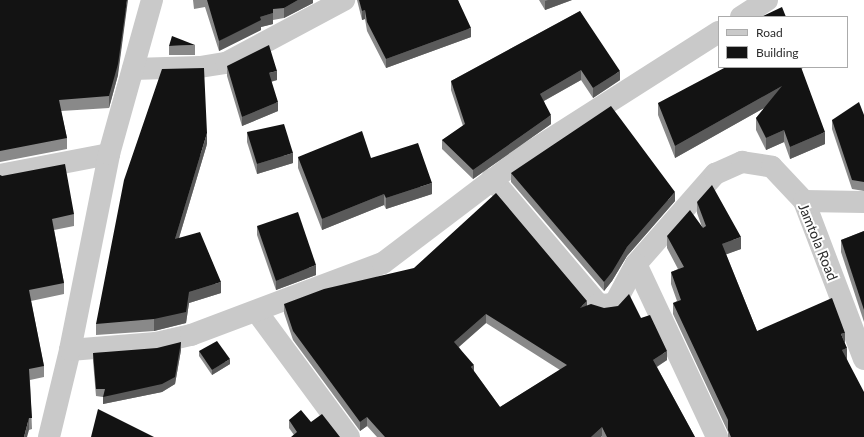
<!DOCTYPE html>
<html>
<head>
<meta charset="utf-8">
<style>
	body { margin:0 }
	#map { position:relative; width:864px; height:437px; overflow:hidden; background:#fff; font-family:Lato,sans-serif }
	div>[style] { position:absolute }
	.minor>* { height:22px; margin:-11px; padding:0 11px; transform-origin:11px; border-radius:11px; background:#c9c9c9 }
	.wall>* { inset:0; background:#898989 }
	.shaded-wall>* { inset:0; background:#5a5a5a }
	.building>* { inset:0; background:#131313 }
	span { translate:-50% -50%; white-space:nowrap; text-align:center; line-height:1.15; -webkit-text-stroke:4px #fff; paint-order:stroke }
	.street-label { font-size:14px; color:#2c2c2c }
	.legend { position:absolute; left:718px; top:16px; width:130px; height:52px; box-sizing:border-box; background:#fff; border:1px solid #ababab; margin:0; padding:5px 7px; list-style:none; font-size:12px; color:#2c2c2c }
	.legend li { display:flex; align-items:center; gap:8px; height:20px }
	.legend b { width:20px; border:1px solid #ababab }
</style>
</head>
<body>
<div id="map">
	<div class="minor">
		<i style="left:741px;top:17px;width:31px;rotate:-33deg"></i>
		<i style="left:133px;top:69px;width:67px;rotate:-1.7deg"></i>
		<i style="left:200px;top:67px;width:26px;rotate:-9deg"></i>
		<i style="left:226px;top:63px;width:134px;rotate:-28.1deg"></i>
		<i style="left:0;top:175px;width:111px;rotate:-10.9deg"></i>
		<i style="left:492px;top:179px;width:164px;rotate:49.7deg"></i>
		<i style="left:598px;top:304px;width:8px;rotate:7deg"></i>
		<i style="left:606px;top:305px;width:9px;rotate:-13deg"></i>
		<i style="left:615px;top:303px;width:44px;rotate:-61.7deg"></i>
		<i style="left:636px;top:264px;width:120px;rotate:-48.7deg"></i>
		<i style="left:715px;top:174px;width:30px;rotate:-24deg"></i>
		<i style="left:742px;top:162px;width:30px;rotate:9deg"></i>
		<i style="left:772px;top:167px;width:47px;rotate:46.7deg"></i>
		<i style="left:804px;top:201px;width:169px;rotate:69.2deg"></i>
		<i style="left:804px;top:201px;width:60px;rotate:1deg"></i>
		<i style="left:636px;top:264px;width:191px;rotate:64.9deg"></i>
		<i style="left:257px;top:312px;width:155px;rotate:53.6deg"></i>
		<i style="left:70px;top:350px;width:86px;rotate:-4.7deg"></i>
		<i style="left:156px;top:343px;width:36px;rotate:-13deg"></i>
		<i style="left:191px;top:335px;width:205px;rotate:-20.6deg"></i>
		<i style="left:383px;top:263px;width:177px;rotate:-37.2deg"></i>
		<i style="left:524px;top:156px;width:231px;rotate:-32.5deg"></i>
		<i style="left:49px;top:437px;width:89px;rotate:-76.4deg"></i>
		<i style="left:70px;top:350px;width:200px;rotate:-78.7deg"></i>
		<i style="left:109px;top:154px;width:160px;rotate:-74.4deg"></i>
	</div>
	<div class="wall">
		<i style="clip-path:polygon(0 0,118px 75px,109px 108px,61px 111px,67px 138px,67px 149px,0 162px)"></i>
		<i style="clip-path:polygon(193px 0,313px 0,313px 3px,284px 18px,273px 20px,273px 24px,261px 27px,261px 30px,219px 51px,205px 7px,194px 9px)"></i>
		<i style="clip-path:polygon(357px 0,458px 0,471px 37px,386px 68px,367px 31px,365px 19px,362px 20px)"></i>
		<i style="clip-path:polygon(539px 0,572px 0,545px 10px)"></i>
		<i style="clip-path:polygon(580px 11px,620px 80px,593px 98px,581px 80px,544px 101px,551px 124px,473px 179px,442px 149px,442px 140px,463px 126px,451px 90px,451px 81px)"></i>
		<i style="clip-path:polygon(195px 45px,195px 55px,169px 55px,169px 46px)"></i>
		<i style="clip-path:polygon(227px 66px,277px 80px,271px 82px,278px 111px,242px 126px,227px 76px)"></i>
		<i style="clip-path:polygon(803px 67px,803px 68px,801px 69px,825px 144px,790px 159px,784px 142px,766px 150px,756px 130px,756px 118px,764px 108px,675px 158px,658px 115px,658px 103px)"></i>
		<i style="clip-path:polygon(864px 115px,864px 191px,852px 189px,832px 129px,832px 120px)"></i>
		<i style="clip-path:polygon(247px 132px,293px 163px,257px 174px,247px 142px)"></i>
		<i style="clip-path:polygon(207px 144px,179px 238px,221px 293px,189px 303px,186px 323px,154px 331px,96px 335px,96px 324px)"></i>
		<i style="clip-path:polygon(298px 157px,371px 158px,432px 194px,386px 209px,384px 205px,322px 230px,298px 168px)"></i>
		<i style="clip-path:polygon(511px 173px,675px 201px,627px 256px,612px 281px,604px 291px,511px 182px)"></i>
		<i style="clip-path:polygon(0 175px,74px 214px,74px 226px,54px 230px,64px 283px,64px 294px,31px 301px,44px 366px,44px 377px,30px 380px,32px 429px,29px 430px)"></i>
		<i style="clip-path:polygon(697px 202px,741px 249px,726px 254px,757px 331px,845px 344px,847px 359px,864px 437px,728px 437px,728px 432px,673px 314px,673px 303px,677px 301px,671px 284px,671px 272px,678px 269px,667px 248px,667px 236px,702px 227px,697px 213px)"></i>
		<i style="clip-path:polygon(257px 226px,316px 275px,276px 290px,257px 235px)"></i>
		<i style="clip-path:polygon(864px 231px,864px 322px,841px 252px,841px 240px)"></i>
		<i style="clip-path:polygon(evenodd,284px 304px,587px 306px,641px 318px,667px 360px,657px 367px,695px 437px,602px 437px,602px 436px,601px 437px,377px 437px,367px 426px,360px 431px,293px 340px,284px 313px,284px 304px,486px 323px,560px 370px,500px 407px,474px 371px,459px 347px,486px 323px)"></i>
		<i style="clip-path:polygon(181px 350px,175px 384px,162px 392px,103px 404px,103px 397px,96px 396px,93px 361px,93px 353px)"></i>
		<i style="clip-path:polygon(199px 351px,230px 364px,212px 375px,199px 356px)"></i>
		<i style="clip-path:polygon(289px 420px,311px 422px,294px 435px,289px 428px)"></i>
	</div>
	<div class="shaded-wall">
		<i style="clip-path:polygon(127px 0,128px 0,118px 75px,109px 108px,109px 96px)"></i>
		<i style="clip-path:polygon(298px 0,313px 0,313px 3px,284px 18px,284px 8px)"></i>
		<i style="clip-path:polygon(548px 0,572px 0,545px 10px,545px 1px)"></i>
		<i style="clip-path:polygon(365px 10px,365px 19px,362px 20px,362px 11px)"></i>
		<i style="clip-path:polygon(273px 13px,273px 24px,261px 27px,261px 30px,219px 51px,219px 41px,260px 17px)"></i>
		<i style="clip-path:polygon(471px 28px,471px 37px,386px 68px,386px 59px)"></i>
		<i style="clip-path:polygon(581px 70px,581px 80px,540px 103px,540px 94px)"></i>
		<i style="clip-path:polygon(277px 71px,277px 80px,269px 82px,269px 73px)"></i>
		<i style="clip-path:polygon(620px 71px,620px 80px,593px 98px,593px 88px)"></i>
		<i style="clip-path:polygon(782px 86px,782px 98px,675px 158px,675px 146px)"></i>
		<i style="clip-path:polygon(278px 102px,278px 111px,242px 126px,242px 117px)"></i>
		<i style="clip-path:polygon(551px 115px,551px 124px,473px 179px,473px 170px)"></i>
		<i style="clip-path:polygon(784px 130px,784px 142px,766px 150px,766px 138px)"></i>
		<i style="clip-path:polygon(825px 132px,825px 144px,790px 159px,790px 147px)"></i>
		<i style="clip-path:polygon(207px 133px,207px 144px,175px 251px,175px 239px)"></i>
		<i style="clip-path:polygon(293px 153px,293px 163px,257px 174px,257px 164px)"></i>
		<i style="clip-path:polygon(432px 183px,432px 194px,386px 209px,386px 198px)"></i>
		<i style="clip-path:polygon(675px 192px,675px 201px,627px 256px,612px 281px,604px 291px,604px 282px,627px 247px)"></i>
		<i style="clip-path:polygon(384px 194px,384px 205px,322px 230px,322px 219px)"></i>
		<i style="clip-path:polygon(741px 237px,741px 249px,722px 256px,722px 244px)"></i>
		<i style="clip-path:polygon(316px 265px,316px 275px,276px 290px,276px 281px)"></i>
		<i style="clip-path:polygon(221px 282px,221px 293px,189px 303px,186px 323px,154px 331px,154px 319px,189px 292px)"></i>
		<i style="clip-path:polygon(587px 301px,587px 310px,580px 308px)"></i>
		<i style="clip-path:polygon(486px 314px,486px 323px,454px 351px,454px 342px)"></i>
		<i style="clip-path:polygon(845px 333px,845px 344px,841px 334px)"></i>
		<i style="clip-path:polygon(181px 342px,181px 350px,175px 384px,162px 392px,103px 404px,103px 397px)"></i>
		<i style="clip-path:polygon(847px 348px,847px 360px,842px 350px)"></i>
		<i style="clip-path:polygon(667px 351px,667px 360px,653px 369px,653px 360px)"></i>
		<i style="clip-path:polygon(230px 359px,230px 364px,212px 375px,212px 370px)"></i>
		<i style="clip-path:polygon(474px 365px,474px 374px,471px 367px)"></i>
		<i style="clip-path:polygon(367px 417px,367px 426px,360px 431px,360px 422px)"></i>
		<i style="clip-path:polygon(29px 418px,29px 430px,27px 437px,24px 437px)"></i>
		<i style="clip-path:polygon(602px 427px,602px 436px,601px 437px,591px 437px)"></i>
	</div>
	<div class="building">
		<i style="clip-path:polygon(0 0,127px 0,118px 64px,109px 96px,59px 100px,67px 138px,0 151px)"></i>
		<i style="clip-path:polygon(207px 0,298px 0,284px 8px,273px 9px,273px 13px,260px 17px,261px 20px,219px 41px)"></i>
		<i style="clip-path:polygon(359px 0,458px 0,471px 28px,386px 59px,367px 22px,365px 10px,362px 11px)"></i>
		<i style="clip-path:polygon(782px 7px,786px 17px,761px 17px)"></i>
		<i style="clip-path:polygon(580px 11px,620px 71px,593px 88px,581px 70px,540px 94px,551px 115px,473px 170px,442px 140px,465px 124px,451px 81px)"></i>
		<i style="clip-path:polygon(172px 36px,195px 45px,169px 46px)"></i>
		<i style="clip-path:polygon(269px 45px,277px 71px,269px 73px,278px 102px,242px 117px,227px 66px)"></i>
		<i style="clip-path:polygon(726px 67px,801px 67px,825px 132px,790px 147px,784px 130px,766px 138px,756px 118px,782px 86px,675px 146px,658px 103px)"></i>
		<i style="clip-path:polygon(204px 68px,207px 133px,175px 239px,200px 232px,221px 282px,189px 292px,186px 312px,154px 319px,96px 324px,124px 180px,162px 69px)"></i>
		<i style="clip-path:polygon(859px 102px,864px 115px,864px 182px,852px 180px,832px 120px)"></i>
		<i style="clip-path:polygon(611px 106px,675px 192px,627px 247px,612px 272px,604px 282px,511px 173px)"></i>
		<i style="clip-path:polygon(284px 124px,293px 153px,257px 164px,247px 132px)"></i>
		<i style="clip-path:polygon(362px 131px,371px 158px,418px 143px,432px 183px,386px 198px,384px 194px,322px 219px,298px 157px)"></i>
		<i style="clip-path:polygon(65px 164px,74px 214px,52px 219px,64px 283px,29px 290px,44px 366px,29px 369px,32px 418px,29px 418px,24px 437px,0 437px,0 175px,2px 176px)"></i>
		<i style="clip-path:polygon(712px 185px,741px 237px,722px 244px,757px 331px,832px 298px,845px 333px,841px 334px,847px 348px,842px 350px,864px 392px,864px 437px,731px 437px,728px 430px,728px 420px,673px 303px,681px 300px,671px 272px,684px 267px,667px 236px,690px 210px,703px 228px,706px 226px,697px 202px)"></i>
		<i style="clip-path:polygon(evenodd,496px 193px,587px 301px,580px 308px,591px 304px,604px 308px,618px 306px,629px 294px,641px 318px,650px 315px,667px 351px,653px 360px,695px 437px,607px 437px,602px 427px,591px 437px,385px 437px,367px 417px,360px 422px,293px 331px,284px 304px,324px 289px,414px 268px,496px 193px,486px 314px,567px 365px,500px 407px,471px 367px,474px 365px,454px 342px,486px 314px)"></i>
		<i style="clip-path:polygon(298px 212px,316px 265px,276px 281px,257px 226px)"></i>
		<i style="clip-path:polygon(864px 231px,864px 310px,841px 240px)"></i>
		<i style="clip-path:polygon(217px 341px,230px 359px,212px 370px,199px 351px)"></i>
		<i style="clip-path:polygon(181px 342px,175px 377px,162px 384px,103px 397px,105px 389px,96px 389px,93px 353px,157px 348px)"></i>
		<i style="clip-path:polygon(98px 409px,154px 437px,91px 437px)"></i>
		<i style="clip-path:polygon(301px 410px,311px 422px,322px 414px,340px 437px,291px 437px,297px 432px,289px 420px)"></i>
	</div>
	<div class="street-label">
		<span style="left:818px;top:242px;rotate:68deg">Jamtola Road</span>
	</div>
	<ul class="legend">
	<li><b style="height:5px;background:#c9c9c9"></b>Road</li>
	<li><b style="height:11px;background:#131313"></b>Building</li>
	</ul>
</div>
</body>
</html>
